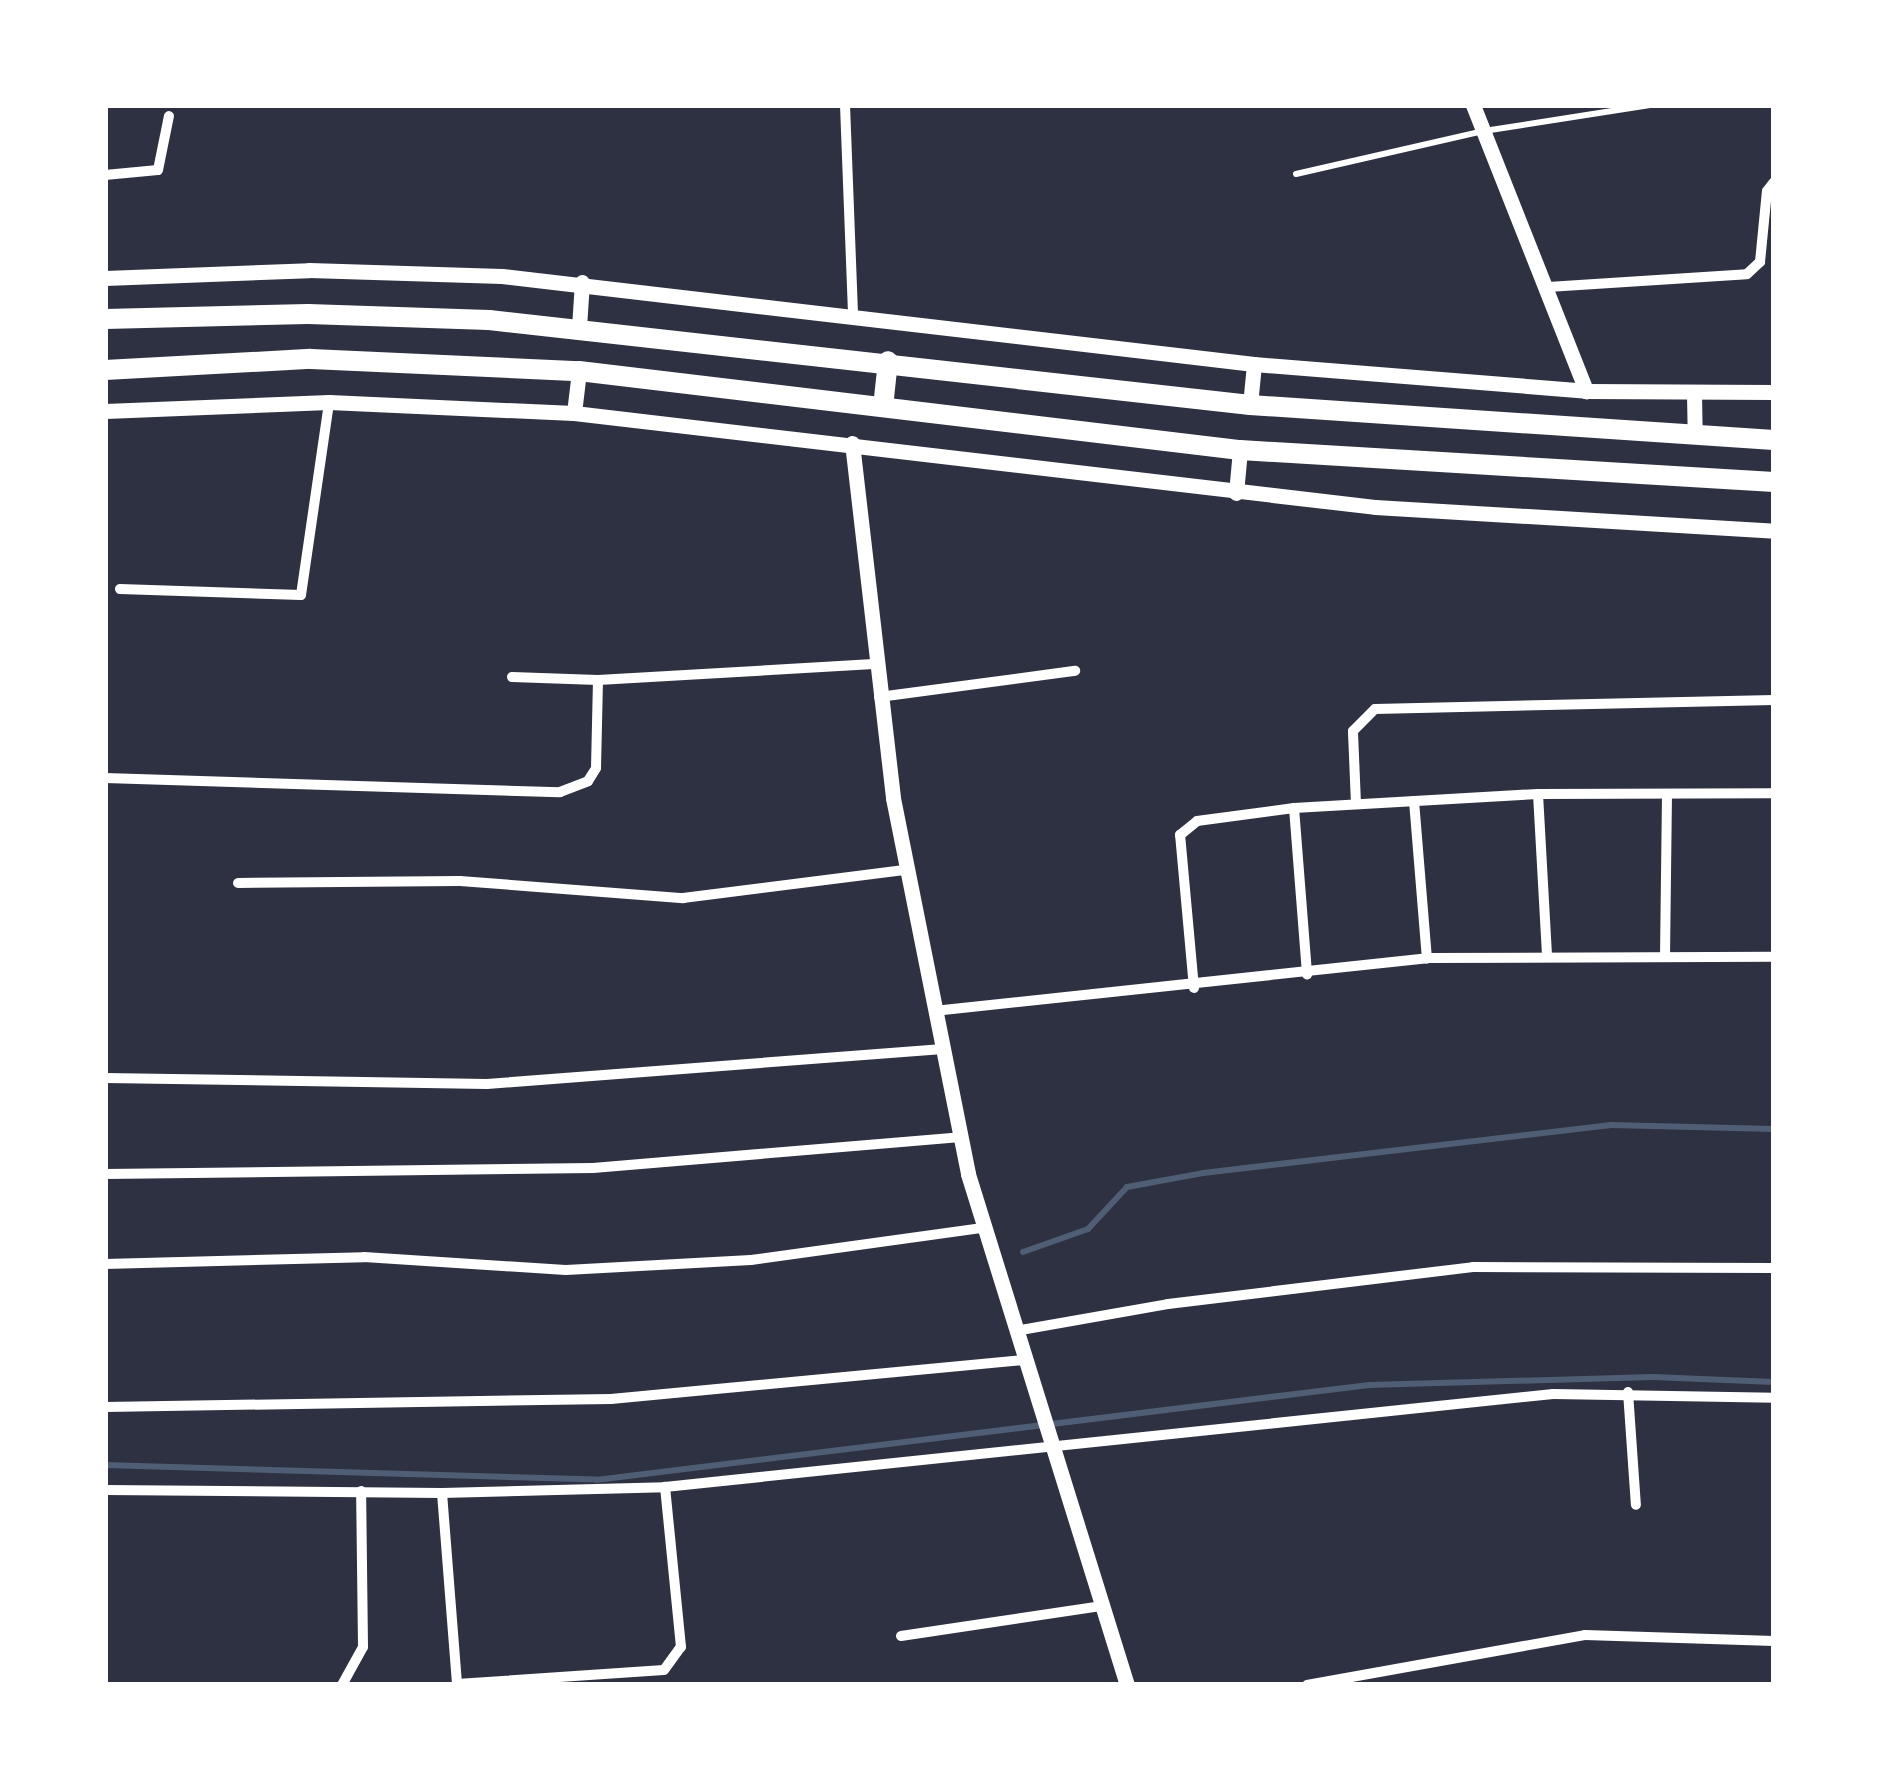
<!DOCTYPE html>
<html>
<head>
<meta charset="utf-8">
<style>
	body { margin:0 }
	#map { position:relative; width:1879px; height:1790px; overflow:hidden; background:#2d3142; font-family:Overpass,sans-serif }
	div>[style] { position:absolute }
	.stream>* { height:6px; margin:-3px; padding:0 3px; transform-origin:3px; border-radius:3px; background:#4f5d75 }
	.service>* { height:6px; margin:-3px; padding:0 3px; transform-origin:3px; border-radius:3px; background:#fff }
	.minor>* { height:10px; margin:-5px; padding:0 5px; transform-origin:5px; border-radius:5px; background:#fff }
	.tertiary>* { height:15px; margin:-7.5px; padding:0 7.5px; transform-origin:7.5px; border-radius:7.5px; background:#fff }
	.trunk>* { height:20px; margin:-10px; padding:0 10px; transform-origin:10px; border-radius:10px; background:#fff }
	span { translate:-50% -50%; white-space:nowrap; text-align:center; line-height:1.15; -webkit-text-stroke:9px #fff; paint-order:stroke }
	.frame { position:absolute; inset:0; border:108px solid #fff; pointer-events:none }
</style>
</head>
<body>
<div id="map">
	<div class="stream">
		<i style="left:1023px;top:1252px;width:69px;rotate:-19.5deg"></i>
		<i style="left:1088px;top:1229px;width:57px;rotate:-47.1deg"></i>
		<i style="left:1127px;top:1187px;width:77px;rotate:-10.4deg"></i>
		<i style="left:1203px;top:1173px;width:411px;rotate:-6.7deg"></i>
		<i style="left:1611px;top:1125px;width:163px;rotate:1.4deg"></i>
		<i style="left:105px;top:1465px;width:491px;rotate:1.7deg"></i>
		<i style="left:596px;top:1480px;width:779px;rotate:-7.01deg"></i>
		<i style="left:1369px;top:1385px;width:284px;rotate:-1.6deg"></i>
		<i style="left:1653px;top:1377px;width:121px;rotate:2.4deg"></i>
	</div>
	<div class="service">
		<i style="left:1296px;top:174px;width:193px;rotate:-12.9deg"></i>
		<i style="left:1484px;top:131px;width:168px;rotate:-8.9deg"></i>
	</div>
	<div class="minor">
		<i style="left:845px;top:105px;width:208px;rotate:87.8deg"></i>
		<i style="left:105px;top:175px;width:53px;rotate:-5.4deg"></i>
		<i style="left:158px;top:170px;width:55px;rotate:-78.5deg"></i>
		<i style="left:1548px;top:287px;width:199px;rotate:-3.7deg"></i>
		<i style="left:1747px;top:274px;width:18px;rotate:-43deg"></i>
		<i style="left:1760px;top:262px;width:71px;rotate:-84.4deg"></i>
		<i style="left:1767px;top:191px;width:11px;rotate:-52deg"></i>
		<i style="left:120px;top:589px;width:181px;rotate:1.9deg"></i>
		<i style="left:301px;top:595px;width:195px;rotate:-81.7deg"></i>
		<i style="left:512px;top:677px;width:86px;rotate:2deg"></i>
		<i style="left:598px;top:680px;width:276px;rotate:-3.3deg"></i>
		<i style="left:879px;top:697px;width:198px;rotate:-7.6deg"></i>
		<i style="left:105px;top:778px;width:455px;rotate:1.8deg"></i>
		<i style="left:560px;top:792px;width:30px;rotate:-21deg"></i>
		<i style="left:588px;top:781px;width:15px;rotate:-58deg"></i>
		<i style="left:596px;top:768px;width:88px;rotate:-88.7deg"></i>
		<i style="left:1538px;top:794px;width:162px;rotate:86.8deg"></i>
		<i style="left:1414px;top:801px;width:158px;rotate:85.3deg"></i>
		<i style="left:1356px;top:804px;width:73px;rotate:-92.4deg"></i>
		<i style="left:1353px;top:731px;width:31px;rotate:-45deg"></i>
		<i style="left:1375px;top:709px;width:399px;rotate:-1.3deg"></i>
		<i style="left:1294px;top:808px;width:167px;rotate:85.5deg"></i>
		<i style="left:238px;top:883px;width:222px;rotate:-0.5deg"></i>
		<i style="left:460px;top:881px;width:224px;rotate:4.4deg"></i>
		<i style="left:683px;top:898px;width:225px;rotate:-7.2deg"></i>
		<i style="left:1665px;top:957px;width:161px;rotate:-89.3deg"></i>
		<i style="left:1194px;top:988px;width:154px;rotate:-95.2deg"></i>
		<i style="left:1180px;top:835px;width:22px;rotate:-39deg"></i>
		<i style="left:1197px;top:821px;width:98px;rotate:-7.6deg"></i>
		<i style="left:1294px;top:808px;width:244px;rotate:-3.3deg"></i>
		<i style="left:1538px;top:794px;width:236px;rotate:-0.2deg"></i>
		<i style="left:934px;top:1011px;width:496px;rotate:-6.1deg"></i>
		<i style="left:1427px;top:958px;width:347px;rotate:-0.2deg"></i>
		<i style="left:105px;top:1078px;width:382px;rotate:0.9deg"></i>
		<i style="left:487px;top:1084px;width:454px;rotate:-4.4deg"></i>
		<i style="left:105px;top:1174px;width:488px;rotate:-0.7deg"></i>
		<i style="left:593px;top:1168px;width:369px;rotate:-4.8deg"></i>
		<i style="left:105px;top:1264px;width:259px;rotate:-1.5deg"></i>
		<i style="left:364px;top:1257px;width:202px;rotate:3.7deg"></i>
		<i style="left:566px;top:1270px;width:185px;rotate:-3.1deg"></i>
		<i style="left:751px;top:1260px;width:232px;rotate:-7.9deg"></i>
		<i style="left:1015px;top:1331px;width:155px;rotate:-10deg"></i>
		<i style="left:1168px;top:1304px;width:307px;rotate:-6.9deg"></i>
		<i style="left:1473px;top:1267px;width:301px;rotate:0.2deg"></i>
		<i style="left:1628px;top:1392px;width:113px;rotate:86deg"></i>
		<i style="left:105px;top:1407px;width:506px;rotate:-0.91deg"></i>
		<i style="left:611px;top:1399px;width:415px;rotate:-5.4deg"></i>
		<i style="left:105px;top:1490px;width:337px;rotate:0.5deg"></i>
		<i style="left:442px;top:1493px;width:223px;rotate:-1.5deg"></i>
		<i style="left:665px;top:1487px;width:893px;rotate:-5.98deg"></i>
		<i style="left:1553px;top:1394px;width:221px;rotate:1deg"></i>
		<i style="left:442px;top:1493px;width:193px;rotate:85.5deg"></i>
		<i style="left:901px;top:1636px;width:202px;rotate:-8.5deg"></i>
		<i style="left:457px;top:1684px;width:207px;rotate:-3.9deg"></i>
		<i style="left:664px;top:1670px;width:29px;rotate:-54deg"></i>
		<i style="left:681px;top:1647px;width:161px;rotate:-95.7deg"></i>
		<i style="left:342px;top:1685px;width:43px;rotate:-61.1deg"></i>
		<i style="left:363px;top:1647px;width:156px;rotate:-90.7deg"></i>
		<i style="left:1307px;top:1685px;width:282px;rotate:-10.2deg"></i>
		<i style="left:1585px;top:1635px;width:189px;rotate:1.8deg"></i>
	</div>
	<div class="tertiary">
		<i style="left:1473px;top:105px;width:308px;rotate:68.4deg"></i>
		<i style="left:105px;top:278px;width:204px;rotate:-2.2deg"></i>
		<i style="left:309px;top:270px;width:193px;rotate:1.8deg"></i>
		<i style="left:502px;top:276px;width:757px;rotate:6.67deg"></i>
		<i style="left:1254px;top:364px;width:333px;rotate:4.6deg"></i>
		<i style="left:1586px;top:391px;width:188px;rotate:0.3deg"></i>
		<i style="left:579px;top:327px;width:45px;rotate:-86.2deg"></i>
		<i style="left:1694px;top:393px;width:39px;rotate:89deg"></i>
		<i style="left:1250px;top:405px;width:41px;rotate:-84.4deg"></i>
		<i style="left:105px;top:411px;width:224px;rotate:-2.3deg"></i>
		<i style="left:329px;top:402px;width:245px;rotate:2.6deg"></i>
		<i style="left:574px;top:413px;width:806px;rotate:6.69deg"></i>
		<i style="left:1375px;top:507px;width:400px;rotate:3.4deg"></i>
		<i style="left:574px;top:413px;width:42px;rotate:-83.2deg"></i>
		<i style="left:852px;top:443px;width:357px;rotate:83.4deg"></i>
		<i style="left:893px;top:798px;width:383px;rotate:78.7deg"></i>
		<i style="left:968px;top:1174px;width:535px;rotate:72.72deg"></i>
		<i style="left:1236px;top:493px;width:43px;rotate:-84.7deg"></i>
	</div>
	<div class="trunk">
		<i style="left:105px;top:319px;width:203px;rotate:-1.4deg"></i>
		<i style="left:308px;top:314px;width:181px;rotate:1.9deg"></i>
		<i style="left:489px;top:320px;width:766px;rotate:6.37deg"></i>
		<i style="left:1250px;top:405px;width:525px;rotate:3.82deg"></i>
		<i style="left:105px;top:370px;width:206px;rotate:-3.1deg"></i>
		<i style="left:311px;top:359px;width:268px;rotate:2.6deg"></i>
		<i style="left:579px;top:371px;width:666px;rotate:6.82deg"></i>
		<i style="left:1240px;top:450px;width:535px;rotate:3.43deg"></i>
		<i style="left:883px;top:407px;width:46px;rotate:-83.8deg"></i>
	</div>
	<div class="frame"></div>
</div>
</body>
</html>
